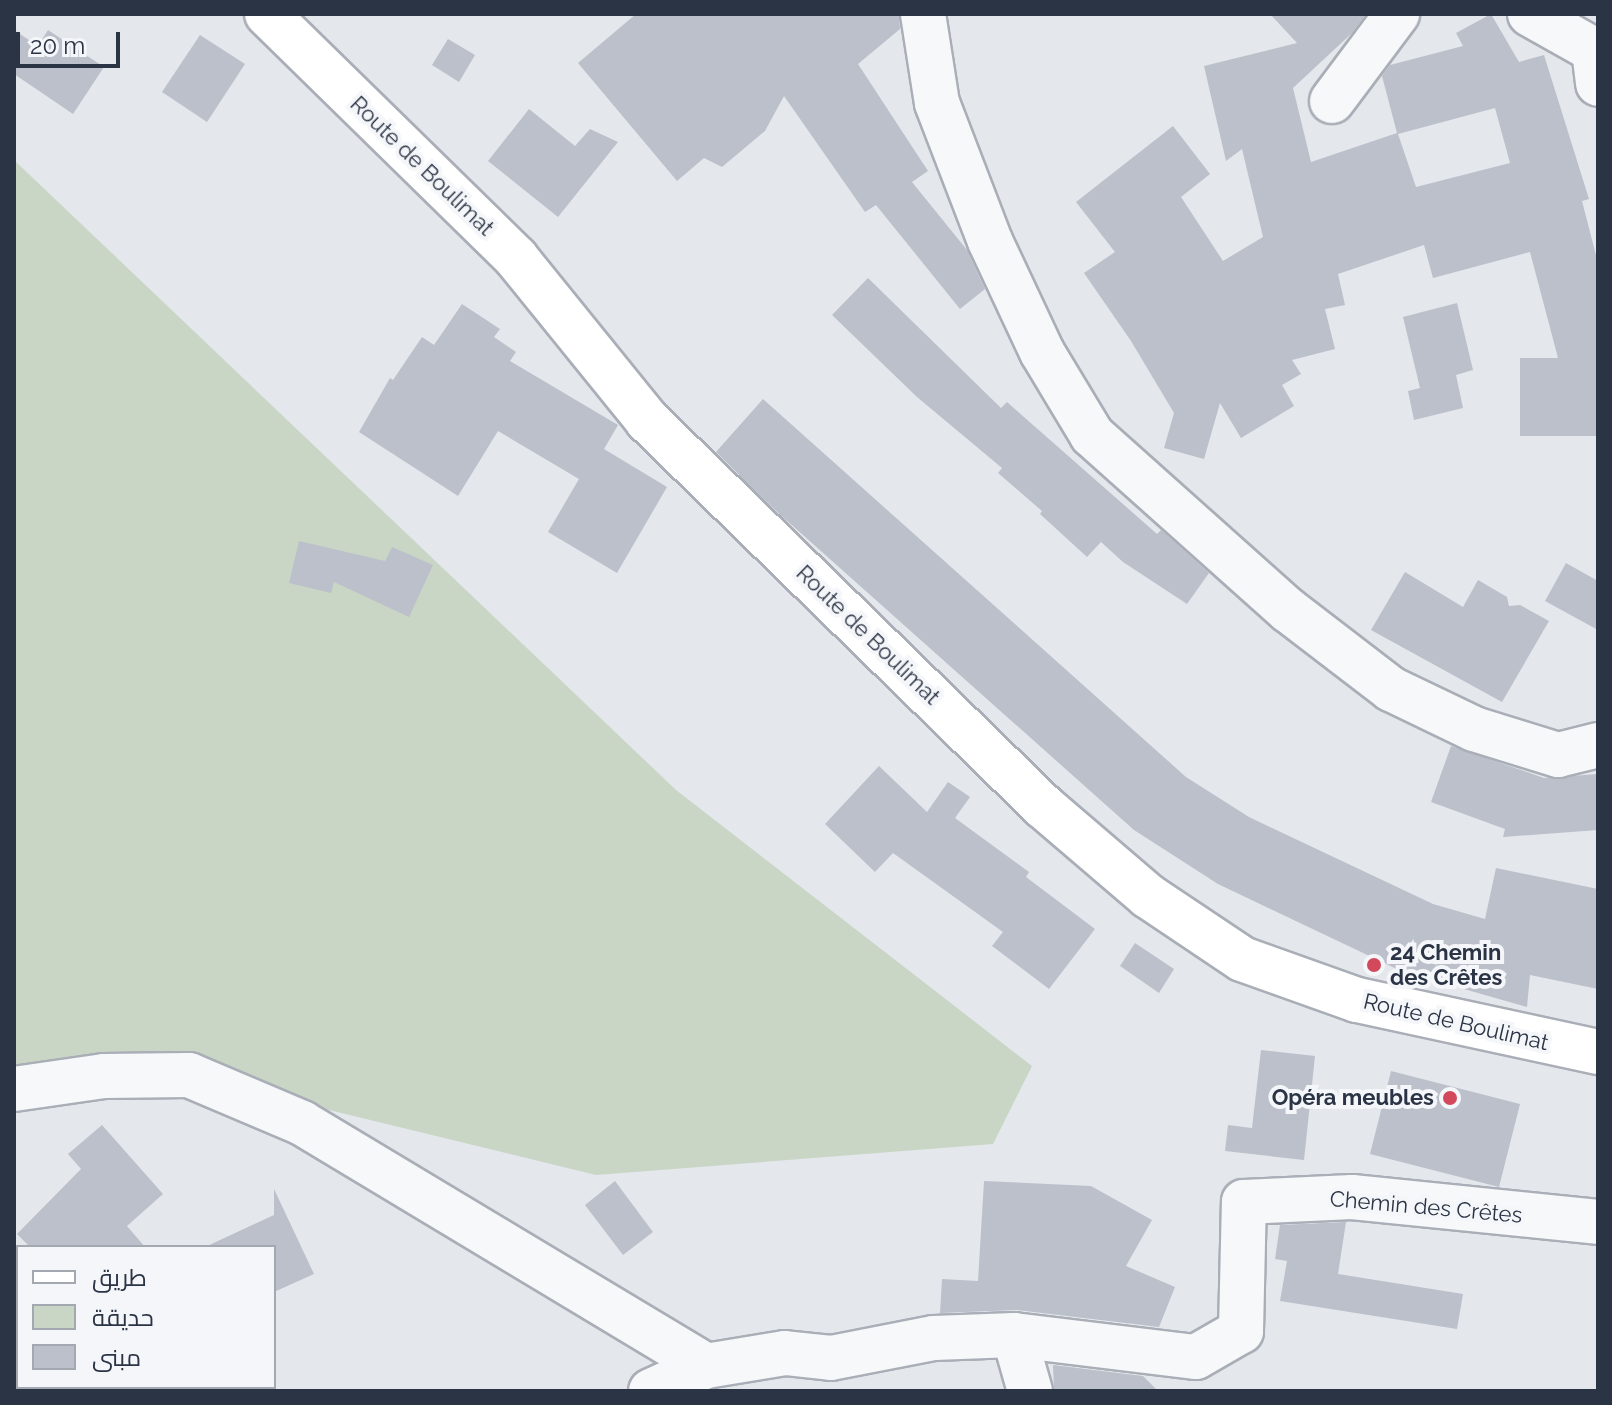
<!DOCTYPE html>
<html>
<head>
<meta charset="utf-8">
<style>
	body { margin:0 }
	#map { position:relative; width:1612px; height:1405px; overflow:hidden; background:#e4e7ec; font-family:Raleway,Cairo,sans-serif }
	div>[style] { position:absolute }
	.green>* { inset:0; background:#c9d6c5 }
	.building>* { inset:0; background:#bbc0ca }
	.roads { filter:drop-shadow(2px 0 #a9aeb7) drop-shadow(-2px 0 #a9aeb7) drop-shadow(0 2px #a9aeb7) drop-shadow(0 -2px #a9aeb7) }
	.minor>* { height:44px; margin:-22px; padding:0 22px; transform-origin:22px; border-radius:22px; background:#f7f8fa }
	.major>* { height:44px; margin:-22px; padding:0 22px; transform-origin:22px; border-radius:22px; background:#fff }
	.dots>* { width:22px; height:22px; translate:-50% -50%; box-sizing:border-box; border:4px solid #f4f6f9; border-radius:50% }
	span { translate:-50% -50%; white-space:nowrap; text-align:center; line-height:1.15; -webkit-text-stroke:8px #f4f6f9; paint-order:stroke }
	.street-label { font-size:22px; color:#2b3445 }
	.poi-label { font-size:22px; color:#2b3445; font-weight:700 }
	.left { translate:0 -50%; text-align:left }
	.right { translate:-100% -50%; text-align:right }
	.frame { position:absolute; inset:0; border:16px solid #2b3445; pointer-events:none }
	.legend { position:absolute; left:16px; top:1245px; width:260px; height:144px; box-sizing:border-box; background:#f4f6f9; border:2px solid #a4a8b1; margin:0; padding:10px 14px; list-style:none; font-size:24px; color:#2b3445 }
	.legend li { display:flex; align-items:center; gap:16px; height:40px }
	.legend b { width:40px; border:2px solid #a4a8b1 }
	.scale { position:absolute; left:16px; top:32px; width:104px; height:36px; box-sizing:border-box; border:4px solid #2b3445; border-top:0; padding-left:10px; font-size:24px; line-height:28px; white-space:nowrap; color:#2b3445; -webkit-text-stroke:6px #f4f6f9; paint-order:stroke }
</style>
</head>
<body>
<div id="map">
	<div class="green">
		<i style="clip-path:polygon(14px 160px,676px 790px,1032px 1066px,993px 1144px,596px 1175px,226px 1085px,14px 1109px)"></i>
	</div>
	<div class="building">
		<i style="clip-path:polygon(636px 14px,899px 14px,900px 29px,858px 64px,928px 171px,912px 182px,967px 250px,985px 289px,960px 309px,876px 205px,865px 212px,784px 96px,765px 131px,722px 167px,704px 158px,677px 181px,578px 63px)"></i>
		<i style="clip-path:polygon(evenodd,1270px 14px,1366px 14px,1352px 33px,1293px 88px,1311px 162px,1397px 133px,1382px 76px,1390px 65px,1463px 46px,1456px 33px,1491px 14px,1519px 62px,1544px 55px,1589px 199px,1582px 201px,1598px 263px,1598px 436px,1520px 436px,1520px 358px,1558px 358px,1530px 252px,1433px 278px,1424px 245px,1338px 274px,1345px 305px,1325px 309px,1335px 349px,1292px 360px,1301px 374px,1282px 385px,1294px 406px,1241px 438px,1220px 403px,1204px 459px,1164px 448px,1174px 413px,1131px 341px,1084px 273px,1115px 252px,1076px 202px,1173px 126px,1210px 174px,1181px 197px,1223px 261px,1263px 237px,1242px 149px,1226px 161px,1204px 66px,1297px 43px,1270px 14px,1495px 108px,1510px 163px,1416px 187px,1398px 134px,1495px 108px)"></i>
		<i style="clip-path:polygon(14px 30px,38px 46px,48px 30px,104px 67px,73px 114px,14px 74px)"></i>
		<i style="clip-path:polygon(200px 35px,245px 64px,207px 122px,162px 92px)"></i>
		<i style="clip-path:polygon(448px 39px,475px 55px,459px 82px,432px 65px)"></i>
		<i style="clip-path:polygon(529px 109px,575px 146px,590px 129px,618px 142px,558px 217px,488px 161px)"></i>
		<i style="clip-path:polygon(868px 278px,1001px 408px,1007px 402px,1157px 534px,1161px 530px,1209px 573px,1187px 604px,1123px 562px,1101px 542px,1087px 557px,1040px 514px,1042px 511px,998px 473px,1002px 468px,917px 397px,832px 315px)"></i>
		<i style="clip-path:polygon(1457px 303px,1473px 370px,1456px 375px,1463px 408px,1414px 420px,1408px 391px,1420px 388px,1403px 317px)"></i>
		<i style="clip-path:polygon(462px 304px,500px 329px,494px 337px,516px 352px,510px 361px,618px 425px,604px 449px,667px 487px,617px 573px,548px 532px,579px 479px,498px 431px,458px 496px,359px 432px,390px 378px,393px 380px,422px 337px,434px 345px)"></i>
		<i style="clip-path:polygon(763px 399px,1186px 777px,1249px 817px,1433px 904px,1485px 919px,1496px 868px,1598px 889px,1598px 989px,1530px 975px,1527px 1007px,1401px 971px,1218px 884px,1134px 830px,776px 511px,716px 452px)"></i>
		<i style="clip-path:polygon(299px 541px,385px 561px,392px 547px,433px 565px,409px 617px,334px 582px,331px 593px,289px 583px)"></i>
		<i style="clip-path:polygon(1566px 563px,1598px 581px,1598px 630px,1545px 601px)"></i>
		<i style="clip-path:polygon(1405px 572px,1463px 607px,1478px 580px,1507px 597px,1509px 606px,1520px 605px,1549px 621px,1502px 702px,1371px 630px)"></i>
		<i style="clip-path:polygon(1451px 746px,1544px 778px,1598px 774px,1598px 830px,1503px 837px,1505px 829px,1431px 802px)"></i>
		<i style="clip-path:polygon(879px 766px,927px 812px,948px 782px,970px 797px,955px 818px,1029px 872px,1026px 877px,1095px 929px,1049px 989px,992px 946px,1003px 932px,893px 853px,875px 872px,825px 824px)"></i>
		<i style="clip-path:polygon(1135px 943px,1174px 969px,1159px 993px,1120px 966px)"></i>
		<i style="clip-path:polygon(1261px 1050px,1315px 1056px,1304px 1160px,1225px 1151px,1228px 1125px,1252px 1128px)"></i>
		<i style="clip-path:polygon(1391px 1071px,1520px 1104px,1499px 1187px,1370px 1154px)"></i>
		<i style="clip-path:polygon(102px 1125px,163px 1194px,127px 1226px,145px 1247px,30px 1247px,17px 1234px,81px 1169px,68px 1154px)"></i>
		<i style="clip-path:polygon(615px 1181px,653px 1232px,623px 1255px,585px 1205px)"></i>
		<i style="clip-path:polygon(984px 1181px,1091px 1186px,1152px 1220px,1126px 1266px,1175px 1287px,1159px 1327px,1017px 1310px,940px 1313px,942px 1279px,978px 1281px)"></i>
		<i style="clip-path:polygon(274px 1189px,314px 1274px,274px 1292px,274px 1247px,205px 1247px,274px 1215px)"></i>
		<i style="clip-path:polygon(1346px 1222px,1338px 1274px,1463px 1294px,1457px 1329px,1280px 1301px,1287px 1261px,1275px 1259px,1280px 1225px)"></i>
		<i style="clip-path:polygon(1053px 1365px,1143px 1376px,1158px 1391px,1054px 1391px)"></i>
	</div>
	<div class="roads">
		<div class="minor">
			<i style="left:923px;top:14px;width:90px;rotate:81.1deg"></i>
			<i style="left:937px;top:103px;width:148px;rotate:69deg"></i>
			<i style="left:990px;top:241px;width:123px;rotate:64.9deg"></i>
			<i style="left:1042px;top:352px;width:97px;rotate:58.9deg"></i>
			<i style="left:1092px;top:435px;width:263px;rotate:41.8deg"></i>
			<i style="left:1288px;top:610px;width:130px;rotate:37.5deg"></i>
			<i style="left:1391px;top:689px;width:92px;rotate:25.7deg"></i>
			<i style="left:1474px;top:729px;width:88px;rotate:17.2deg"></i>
			<i style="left:1558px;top:755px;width:41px;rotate:-14deg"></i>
			<i style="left:1530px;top:14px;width:73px;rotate:29.4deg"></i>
			<i style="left:1594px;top:50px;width:34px;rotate:83deg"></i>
			<i style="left:1332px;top:101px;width:109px;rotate:-53.2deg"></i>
			<i style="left:14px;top:1089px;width:91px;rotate:-8.2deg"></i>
			<i style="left:104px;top:1076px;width:85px;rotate:-0.7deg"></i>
			<i style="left:189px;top:1075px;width:123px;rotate:23deg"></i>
			<i style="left:302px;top:1123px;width:471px;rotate:31deg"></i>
			<i style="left:651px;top:1391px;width:60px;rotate:-24.4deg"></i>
			<i style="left:706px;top:1366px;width:80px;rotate:-9.3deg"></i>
			<i style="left:785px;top:1353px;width:46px;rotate:6.2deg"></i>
			<i style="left:831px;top:1358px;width:105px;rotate:-11deg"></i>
			<i style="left:934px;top:1338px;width:80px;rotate:-2.1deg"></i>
			<i style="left:1030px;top:1391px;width:58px;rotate:-105.9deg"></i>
			<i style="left:1014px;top:1335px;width:183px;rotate:6.9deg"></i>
			<i style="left:1196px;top:1357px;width:52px;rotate:-30deg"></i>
			<i style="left:1241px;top:1331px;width:129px;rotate:-88.7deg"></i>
			<i style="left:1244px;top:1202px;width:108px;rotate:-2.7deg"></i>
			<i style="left:1352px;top:1197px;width:247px;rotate:5.8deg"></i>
		</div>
		<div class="major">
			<i style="left:267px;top:14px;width:349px;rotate:44.4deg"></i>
			<i style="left:516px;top:258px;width:208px;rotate:51deg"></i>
			<i style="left:647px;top:420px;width:553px;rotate:44.27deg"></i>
			<i style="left:1043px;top:806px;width:138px;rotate:40.6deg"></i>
			<i style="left:1148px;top:896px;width:113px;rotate:33.8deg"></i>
			<i style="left:1242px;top:959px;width:122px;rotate:19.6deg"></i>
			<i style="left:1357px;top:1000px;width:247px;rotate:12.2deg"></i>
		</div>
	</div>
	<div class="dots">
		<i style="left:1374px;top:965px;background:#d1495b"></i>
		<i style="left:1450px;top:1098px;background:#d1495b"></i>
	</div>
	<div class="street-label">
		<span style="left:422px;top:166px;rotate:44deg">Route de Boulimat</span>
		<span style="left:868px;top:635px;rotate:44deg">Route de Boulimat</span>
		<span style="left:1456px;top:1022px;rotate:13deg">Route de Boulimat</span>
		<span style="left:1426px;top:1207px;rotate:5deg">Chemin des Crêtes</span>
	</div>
	<div class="poi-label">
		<span class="left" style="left:1390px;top:965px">24 Chemin<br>des Crêtes</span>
		<span class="right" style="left:1434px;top:1098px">Opéra meubles</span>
	</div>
	<div class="frame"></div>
	<ul class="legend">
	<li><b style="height:10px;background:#fff"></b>طريق</li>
	<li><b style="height:22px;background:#c9d6c5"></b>حديقة</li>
	<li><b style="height:22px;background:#bbc0ca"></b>مبنى</li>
	</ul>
	<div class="scale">20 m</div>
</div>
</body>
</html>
